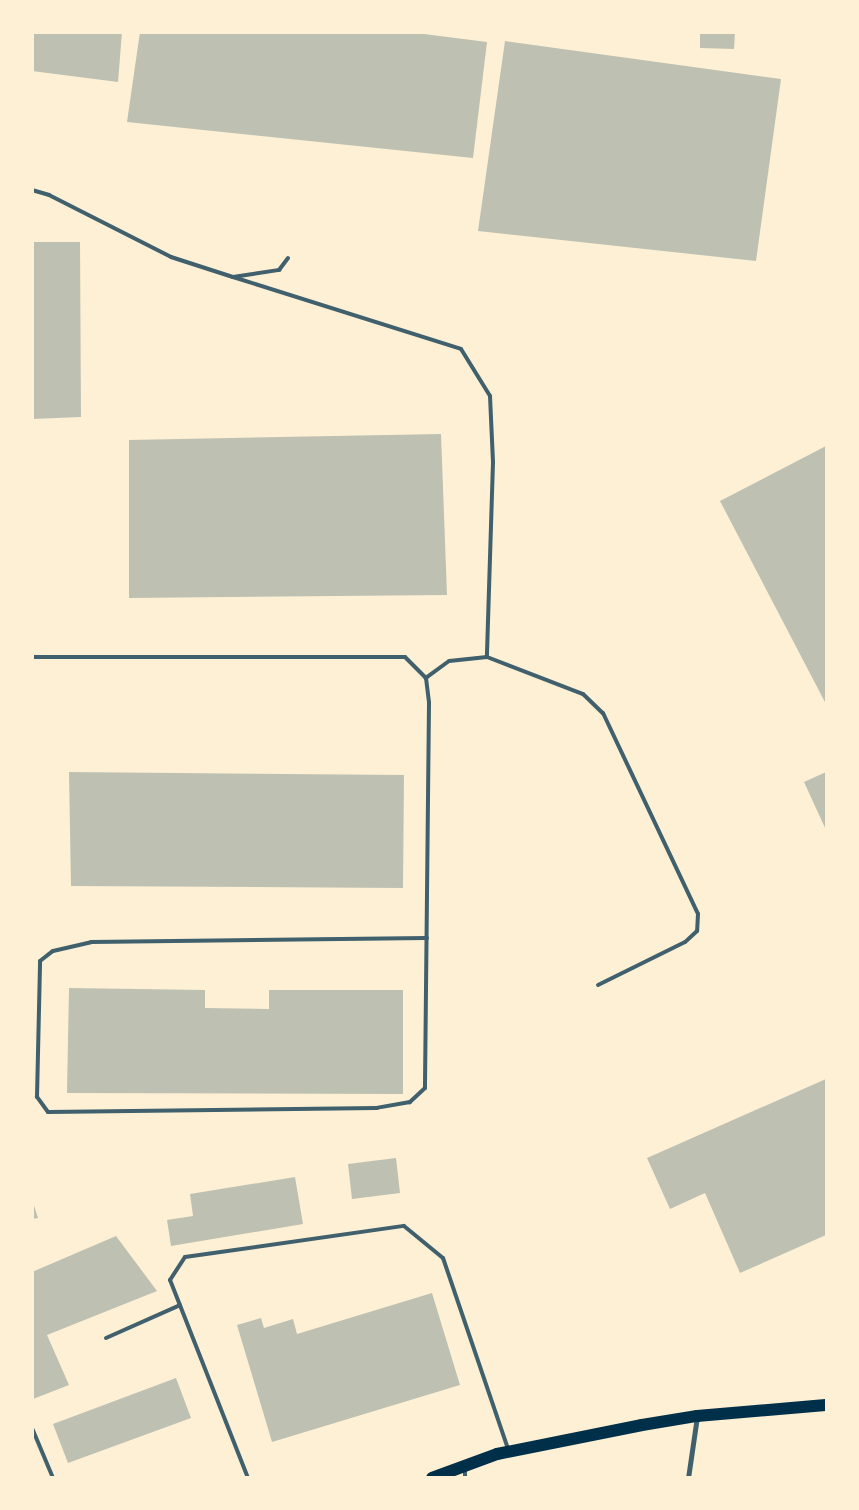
<!DOCTYPE html>
<html>
<head>
<meta charset="utf-8">
<style>
	body { margin:0 }
	#map { position:relative; width:859px; height:1510px; overflow:hidden; background:#fdf0d5; font-family:Bitter,serif }
	div>[style] { position:absolute }
	.building>* { inset:0; background:#bec0b2 }
	.service>* { height:4px; margin:-2px; padding:0 2px; transform-origin:2px; border-radius:2px; background:#3f606c }
	.minor>* { height:5px; margin:-2.5px; padding:0 2.5px; transform-origin:2.5px; border-radius:2.5px; background:#3f606c }
	.primary>* { height:12px; margin:-6px; padding:0 6px; transform-origin:6px; border-radius:6px; background:#003049 }
	span { translate:-50% -50%; white-space:nowrap; text-align:center; line-height:1.15; -webkit-text-stroke:5px #fdf0d5; paint-order:stroke }
	.frame { position:absolute; inset:0; border:34px solid #fdf0d5; pointer-events:none }
</style>
</head>
<body>
<div id="map">
	<div class="building">
		<i style="clip-path:polygon(32px 32px,122px 32px,118px 82px,32px 71px)"></i>
		<i style="clip-path:polygon(140px 32px,408px 32px,487px 42px,473px 158px,127px 122px)"></i>
		<i style="clip-path:polygon(700px 32px,735px 32px,734px 49px,700px 48px)"></i>
		<i style="clip-path:polygon(505px 41px,781px 79px,756px 261px,478px 231px)"></i>
		<i style="clip-path:polygon(32px 242px,80px 242px,81px 417px,32px 419px)"></i>
		<i style="clip-path:polygon(441px 434px,447px 595px,129px 598px,129px 440px)"></i>
		<i style="clip-path:polygon(826px 446px,826px 704px,720px 501px)"></i>
		<i style="clip-path:polygon(69px 772px,404px 775px,403px 888px,71px 886px)"></i>
		<i style="clip-path:polygon(826px 772px,826px 830px,804px 782px)"></i>
		<i style="clip-path:polygon(69px 988px,205px 990px,205px 1008px,269px 1009px,269px 990px,403px 990px,403px 1094px,67px 1093px)"></i>
		<i style="clip-path:polygon(826px 1079px,826px 1235px,740px 1273px,705px 1193px,670px 1209px,647px 1158px)"></i>
		<i style="clip-path:polygon(396px 1158px,400px 1193px,352px 1199px,348px 1164px)"></i>
		<i style="clip-path:polygon(295px 1177px,303px 1224px,171px 1246px,167px 1220px,193px 1216px,190px 1194px)"></i>
		<i style="clip-path:polygon(32px 1199px,38px 1218px,32px 1219px)"></i>
		<i style="clip-path:polygon(116px 1236px,157px 1291px,47px 1335px,69px 1385px,33px 1399px,32px 1272px)"></i>
		<i style="clip-path:polygon(432px 1293px,460px 1385px,272px 1442px,237px 1325px,261px 1318px,264px 1328px,293px 1319px,297px 1334px)"></i>
		<i style="clip-path:polygon(176px 1378px,191px 1418px,68px 1463px,53px 1424px)"></i>
	</div>
	<div class="service">
		<i style="left:32px;top:190px;width:18px;rotate:16deg"></i>
		<i style="left:49px;top:195px;width:137px;rotate:26.9deg"></i>
		<i style="left:171px;top:257px;width:65px;rotate:17.9deg"></i>
		<i style="left:233px;top:277px;width:47px;rotate:-8.7deg"></i>
		<i style="left:279px;top:270px;width:15px;rotate:-53deg"></i>
		<i style="left:233px;top:277px;width:239px;rotate:17.5deg"></i>
		<i style="left:461px;top:349px;width:55px;rotate:58.3deg"></i>
		<i style="left:490px;top:396px;width:66px;rotate:87.4deg"></i>
		<i style="left:493px;top:462px;width:195px;rotate:91.8deg"></i>
		<i style="left:487px;top:657px;width:38px;rotate:174deg"></i>
		<i style="left:449px;top:661px;width:29px;rotate:144deg"></i>
		<i style="left:32px;top:657px;width:373px"></i>
		<i style="left:405px;top:657px;width:30px;rotate:45deg"></i>
		<i style="left:426px;top:678px;width:25px;rotate:83deg"></i>
		<i style="left:429px;top:703px;width:385px;rotate:90.6deg"></i>
		<i style="left:425px;top:1088px;width:21px;rotate:137deg"></i>
		<i style="left:410px;top:1102px;width:34px;rotate:170deg"></i>
		<i style="left:377px;top:1108px;width:329px;rotate:179.3deg"></i>
		<i style="left:48px;top:1112px;width:19px;rotate:-126deg"></i>
		<i style="left:37px;top:1097px;width:136px;rotate:-88.7deg"></i>
		<i style="left:40px;top:961px;width:16px;rotate:-38deg"></i>
		<i style="left:53px;top:951px;width:39px;rotate:-13deg"></i>
		<i style="left:91px;top:942px;width:336px;rotate:-0.7deg"></i>
		<i style="left:487px;top:657px;width:103px;rotate:21.1deg"></i>
		<i style="left:583px;top:694px;width:28px;rotate:44deg"></i>
		<i style="left:603px;top:713px;width:222px;rotate:64.7deg"></i>
		<i style="left:698px;top:914px;width:17px;rotate:93deg"></i>
		<i style="left:697px;top:931px;width:16px;rotate:137deg"></i>
		<i style="left:685px;top:942px;width:97px;rotate:153.7deg"></i>
		<i style="left:106px;top:1338px;width:81px;rotate:-24deg"></i>
		<i style="left:32px;top:1428px;width:54px;rotate:67.2deg"></i>
		<i style="left:465px;top:1470px;width:8px;rotate:90deg"></i>
		<i style="left:248px;top:1478px;width:213px;rotate:-111.5deg"></i>
		<i style="left:170px;top:1280px;width:27px;rotate:-57deg"></i>
		<i style="left:185px;top:1257px;width:221px;rotate:-8.1deg"></i>
		<i style="left:404px;top:1226px;width:50px;rotate:39.4deg"></i>
		<i style="left:443px;top:1258px;width:202px;rotate:71.2deg"></i>
	</div>
	<div class="minor">
		<i style="left:688px;top:1478px;width:63px;rotate:-81.7deg"></i>
	</div>
	<div class="primary">
		<i style="left:432px;top:1478px;width:69px;rotate:-20.3deg"></i>
		<i style="left:497px;top:1454px;width:148px;rotate:-11.3deg"></i>
		<i style="left:642px;top:1425px;width:56px;rotate:-9.3deg"></i>
		<i style="left:697px;top:1416px;width:129px;rotate:-4.9deg"></i>
	</div>
	<div class="frame"></div>
</div>
</body>
</html>
